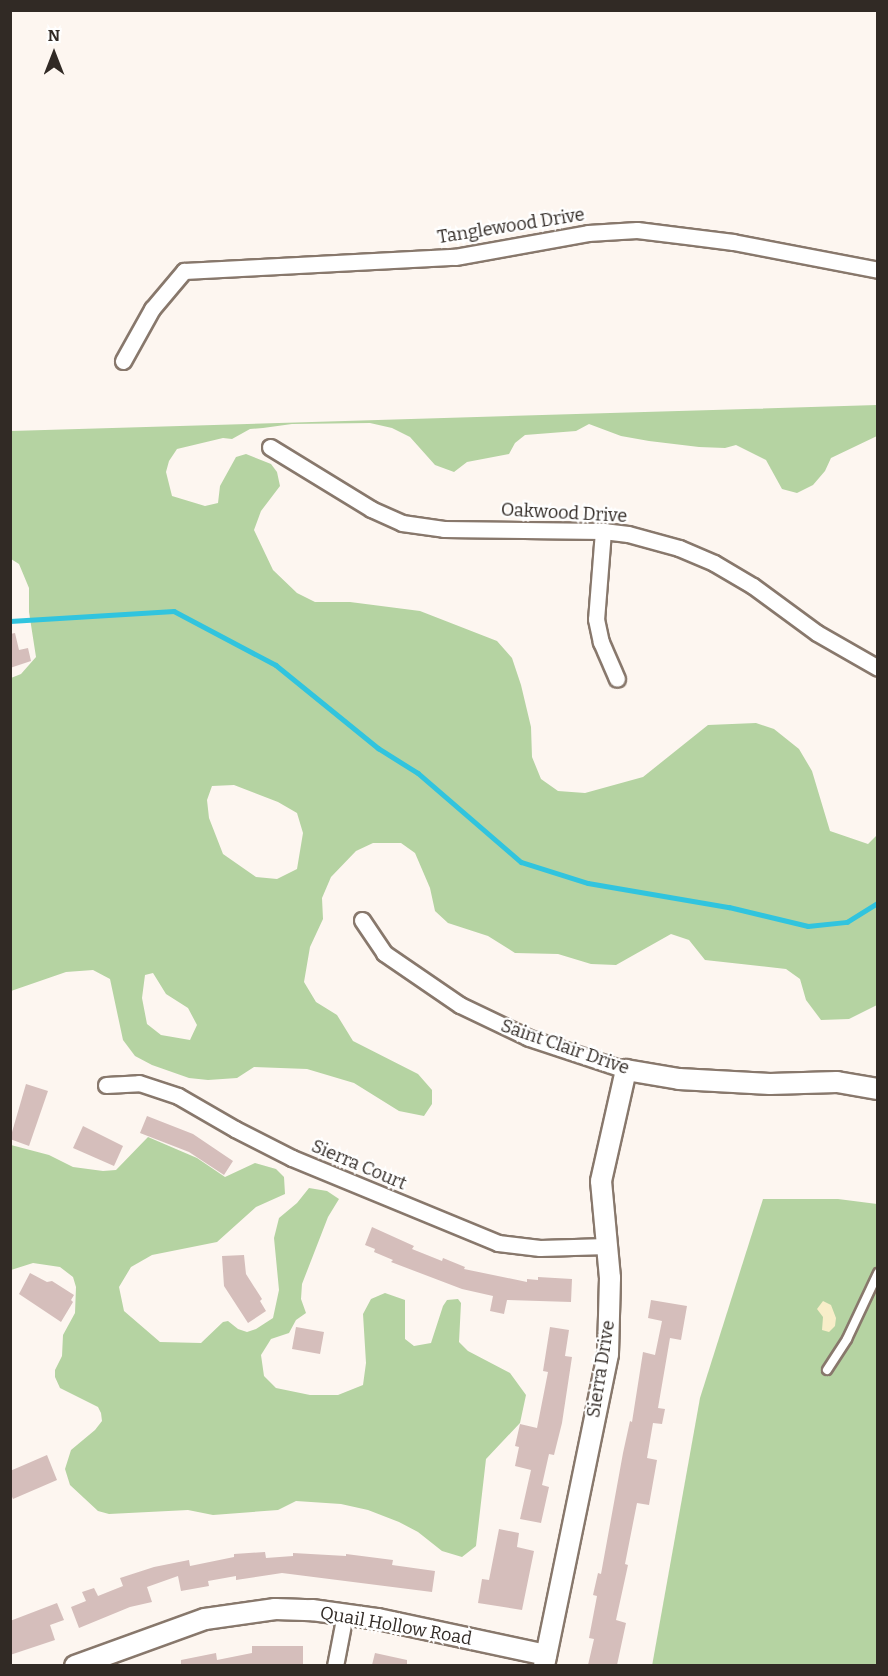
<!DOCTYPE html>
<html>
<head>
<meta charset="utf-8">
<style>
	body { margin:0 }
	#map { position:relative; width:888px; height:1676px; overflow:hidden; background:#fdf6f0; font-family:Bitter,serif }
	div>[style] { position:absolute }
	.green>* { inset:0; background:#b5d3a2 }
	.sand>* { inset:0; background:#f8eec9 }
	.stream>* { height:4.5px; margin:-2.25px; padding:0 2.25px; transform-origin:2.25px; border-radius:2.25px; background:#31c4de }
	.building>* { inset:0; background:#d5bebb }
	.roads { filter:drop-shadow(2px 0 #88786c) drop-shadow(-2px 0 #88786c) drop-shadow(0 2px #88786c) drop-shadow(0 -2px #88786c) }
	.service>* { height:8px; margin:-4px; padding:0 4px; transform-origin:4px; border-radius:4px; background:#fff }
	.minor>* { height:15px; margin:-7.5px; padding:0 7.5px; transform-origin:7.5px; border-radius:7.5px; background:#fff }
	.tertiary>* { height:20px; margin:-10px; padding:0 10px; transform-origin:10px; border-radius:10px; background:#fff }
	span { translate:-50% -50%; white-space:nowrap; text-align:center; line-height:1.15; -webkit-text-stroke:4.5px #fff; paint-order:stroke }
	.street-label { font-size:18px; color:#312a25 }
	.frame { position:absolute; inset:0; border:12px solid #312a25; pointer-events:none }
	.north { position:absolute; left:24px; top:24px; width:60px; height:60px; -webkit-text-stroke:4px #fff; paint-order:stroke; rotate:0deg; font-size:16px; font-weight:700; line-height:24px; text-align:center; color:#312a25 }
	.north::after { content:''; display:block; margin:auto; width:21px; height:27px; background:#312a25; clip-path:polygon(50% 0,100% 100%,50% 72%,0 100%) }
</style>
</head>
<body>
<div id="map">
	<div class="green">
		<i style="clip-path:polygon(evenodd,877px 405px,877px 436px,831px 458px,825px 471px,813px 485px,797px 493px,782px 489px,766px 460px,736px 445px,725px 448px,699px 447px,649px 441px,621px 436px,589px 424px,576px 431px,525px 435px,515px 443px,509px 454px,467px 462px,454px 472px,435px 465px,410px 437px,392px 428px,370px 423px,292px 424px,263px 428px,250px 429px,232px 439px,223px 438px,177px 449px,169px 461px,166px 472px,172px 496px,205px 506px,218px 503px,220px 486px,236px 457px,246px 454px,271px 464px,277px 472px,280px 486px,261px 511px,254px 530px,273px 570px,297px 593px,315px 602px,350px 602px,420px 611px,497px 641px,512px 658px,521px 685px,531px 727px,532px 757px,541px 779px,558px 791px,585px 793px,643px 777px,708px 725px,756px 723px,774px 729px,799px 749px,812px 771px,830px 831px,868px 844px,877px 835px,877px 1005px,849px 1019px,821px 1020px,806px 1000px,800px 979px,786px 969px,705px 960px,689px 940px,671px 934px,616px 965px,591px 964px,558px 954px,515px 953px,488px 936px,448px 923px,435px 911px,430px 888px,415px 853px,401px 843px,373px 843px,356px 851px,331px 877px,322px 898px,323px 919px,310px 947px,304px 982px,316px 1002px,337px 1015px,353px 1041px,418px 1074px,432px 1090px,432px 1104px,424px 1116px,399px 1111px,354px 1083px,307px 1069px,254px 1067px,237px 1078px,208px 1080px,189px 1078px,152px 1065px,135px 1056px,123px 1040px,110px 979px,93px 970px,66px 972px,11px 991px,11px 678px,21px 674px,36px 657px,29px 612px,29px 588px,19px 564px,11px 559px,11px 431px,877px 405px,234px 785px,278px 802px,297px 813px,303px 833px,297px 869px,277px 879px,256px 877px,223px 854px,209px 818px,207px 800px,212px 786px,234px 785px,877px 405px,153px 973px,166px 994px,188px 1008px,197px 1025px,190px 1040px,161px 1035px,147px 1024px,142px 998px,145px 975px,153px 973px)"></i>
		<i style="clip-path:polygon(148px 1137px,197px 1158px,225px 1177px,255px 1163px,276px 1169px,284px 1177px,285px 1194px,256px 1207px,217px 1242px,152px 1255px,131px 1267px,119px 1287px,124px 1311px,160px 1342px,201px 1343px,223px 1322px,228px 1321px,238px 1329px,247px 1332px,256px 1329px,273px 1318px,279px 1290px,274px 1238px,279px 1218px,297px 1203px,309px 1188px,327px 1191px,339px 1199px,328px 1217px,302px 1284px,301px 1299px,306px 1313px,296px 1320px,289px 1333px,271px 1339px,261px 1355px,264px 1376px,276px 1388px,310px 1395px,338px 1395px,363px 1385px,366px 1363px,363px 1314px,371px 1299px,385px 1293px,405px 1300px,405px 1339px,414px 1346px,431px 1343px,443px 1306px,447px 1300px,458px 1299px,461px 1303px,459px 1342px,468px 1351px,510px 1373px,526px 1395px,520px 1423px,486px 1459px,476px 1546px,462px 1557px,442px 1551px,418px 1532px,399px 1522px,368px 1510px,341px 1504px,296px 1501px,278px 1510px,213px 1515px,188px 1510px,109px 1514px,98px 1511px,70px 1485px,65px 1469px,71px 1450px,95px 1430px,102px 1421px,101px 1413px,98px 1407px,60px 1388px,55px 1377px,55px 1370px,62px 1356px,63px 1335px,75px 1313px,76px 1287px,73px 1277px,60px 1267px,33px 1263px,11px 1270px,11px 1145px,49px 1155px,73px 1167px,103px 1171px,116px 1170px)"></i>
		<i style="clip-path:polygon(763px 1199px,838px 1199px,877px 1204px,877px 1665px,652px 1666px,700px 1398px)"></i>
	</div>
	<div class="sand">
		<i style="clip-path:polygon(823px 1301px,831px 1305px,836px 1318px,835px 1326px,829px 1332px,822px 1330px,823px 1317px,817px 1309px)"></i>
	</div>
	<div class="stream">
		<i style="left:10px;top:621px;width:164px;rotate:-3.5deg"></i>
		<i style="left:174px;top:611px;width:115px;rotate:27.9deg"></i>
		<i style="left:276px;top:665px;width:132px;rotate:39.1deg"></i>
		<i style="left:378px;top:748px;width:47px;rotate:32deg"></i>
		<i style="left:418px;top:773px;width:136px;rotate:40.8deg"></i>
		<i style="left:521px;top:862px;width:70px;rotate:17.4deg"></i>
		<i style="left:588px;top:883px;width:143px;rotate:9.7deg"></i>
		<i style="left:729px;top:907px;width:81px;rotate:13.5deg"></i>
		<i style="left:808px;top:926px;width:39px;rotate:-6deg"></i>
		<i style="left:847px;top:922px;width:36px;rotate:-32deg"></i>
	</div>
	<div class="building">
		<i style="clip-path:polygon(15px 633px,19px 650px,28px 648px,31px 661px,10px 668px,10px 634px)"></i>
		<i style="clip-path:polygon(26px 1084px,48px 1091px,29px 1146px,10px 1139px)"></i>
		<i style="clip-path:polygon(147px 1116px,193px 1134px,233px 1161px,224px 1175px,189px 1152px,140px 1133px)"></i>
		<i style="clip-path:polygon(83px 1126px,123px 1146px,114px 1166px,73px 1148px)"></i>
		<i style="clip-path:polygon(372px 1227px,414px 1246px,412px 1249px,442px 1261px,443px 1258px,465px 1267px,464px 1269px,527px 1282px,527px 1279px,538px 1280px,538px 1277px,572px 1279px,571px 1302px,507px 1300px,504px 1314px,490px 1311px,493px 1296px,462px 1289px,391px 1262px,393px 1260px,374px 1252px,375px 1249px,365px 1245px)"></i>
		<i style="clip-path:polygon(244px 1255px,246px 1274px,262px 1299px,260px 1301px,266px 1311px,248px 1323px,224px 1286px,222px 1256px)"></i>
		<i style="clip-path:polygon(30px 1273px,47px 1282px,52px 1281px,74px 1295px,71px 1300px,73px 1302px,61px 1322px,19px 1294px)"></i>
		<i style="clip-path:polygon(651px 1300px,687px 1306px,681px 1340px,670px 1338px,658px 1408px,665px 1409px,662px 1424px,653px 1423px,647px 1458px,657px 1460px,649px 1505px,637px 1503px,625px 1564px,628px 1565px,616px 1620px,626px 1623px,617px 1665px,588px 1665px,594px 1639px,589px 1638px,597px 1596px,593px 1595px,598px 1573px,601px 1574px,623px 1453px,630px 1421px,632px 1422px,643px 1352px,655px 1355px,662px 1321px,648px 1318px)"></i>
		<i style="clip-path:polygon(296px 1327px,324px 1332px,320px 1354px,292px 1349px)"></i>
		<i style="clip-path:polygon(550px 1327px,569px 1330px,565px 1356px,572px 1357px,562px 1423px,554px 1455px,549px 1454px,542px 1485px,549px 1487px,541px 1523px,520px 1519px,531px 1470px,515px 1466px,519px 1447px,515px 1446px,520px 1424px,537px 1428px,548px 1372px,543px 1371px)"></i>
		<i style="clip-path:polygon(47px 1455px,57px 1480px,13px 1499px,10px 1492px,10px 1471px)"></i>
		<i style="clip-path:polygon(499px 1529px,519px 1533px,517px 1547px,534px 1551px,522px 1610px,478px 1603px,482px 1579px,489px 1580px)"></i>
		<i style="clip-path:polygon(265px 1552px,266px 1558px,293px 1556px,293px 1553px,346px 1556px,346px 1554px,393px 1560px,392px 1565px,435px 1571px,432px 1592px,282px 1573px,236px 1580px,236px 1576px,208px 1581px,209px 1586px,181px 1591px,178px 1576px,147px 1587px,152px 1602px,130px 1607px,79px 1628px,71px 1607px,86px 1601px,82px 1592px,94px 1588px,98px 1596px,123px 1586px,120px 1578px,154px 1567px,189px 1560px,190px 1566px,234px 1557px,234px 1554px)"></i>
		<i style="clip-path:polygon(57px 1603px,64px 1620px,50px 1625px,55px 1640px,10px 1655px,10px 1621px)"></i>
		<i style="clip-path:polygon(252px 1646px,303px 1646px,303px 1665px,181px 1665px,181px 1660px,216px 1653px,217px 1660px,252px 1653px)"></i>
		<i style="clip-path:polygon(375px 1653px,407px 1660px,407px 1665px,372px 1665px)"></i>
	</div>
	<div class="roads">
		<div class="service">
			<i style="left:827px;top:1370px;width:37px;rotate:-57deg"></i>
			<i style="left:847px;top:1339px;width:73px;rotate:-64.8deg"></i>
		</div>
		<div class="minor">
			<i style="left:123px;top:361px;width:60px;rotate:-60.9deg"></i>
			<i style="left:152px;top:309px;width:50px;rotate:-49.9deg"></i>
			<i style="left:184px;top:271px;width:271px;rotate:-3deg"></i>
			<i style="left:455px;top:257px;width:135px;rotate:-10.2deg"></i>
			<i style="left:588px;top:233px;width:49px;rotate:-3.5deg"></i>
			<i style="left:637px;top:230px;width:97px;rotate:7.1deg"></i>
			<i style="left:733px;top:242px;width:148px;rotate:10.9deg"></i>
			<i style="left:270px;top:447px;width:119px;rotate:31.5deg"></i>
			<i style="left:371px;top:509px;width:34px;rotate:24deg"></i>
			<i style="left:402px;top:523px;width:42px;rotate:8.1deg"></i>
			<i style="left:444px;top:529px;width:159px;rotate:0.7deg"></i>
			<i style="left:603px;top:531px;width:25px;rotate:7deg"></i>
			<i style="left:628px;top:534px;width:53px;rotate:15.4deg"></i>
			<i style="left:679px;top:548px;width:38px;rotate:23deg"></i>
			<i style="left:714px;top:563px;width:45px;rotate:30.5deg"></i>
			<i style="left:753px;top:586px;width:79px;rotate:36.3deg"></i>
			<i style="left:817px;top:633px;width:70px;rotate:29.8deg"></i>
			<i style="left:603px;top:531px;width:88px;rotate:94.5deg"></i>
			<i style="left:596px;top:619px;width:24px;rotate:78deg"></i>
			<i style="left:601px;top:642px;width:40px;rotate:66.6deg"></i>
			<i style="left:362px;top:920px;width:40px;rotate:56deg"></i>
			<i style="left:384px;top:953px;width:92px;rotate:34.4deg"></i>
			<i style="left:460px;top:1005px;width:76px;rotate:25.6deg"></i>
			<i style="left:529px;top:1038px;width:102px;rotate:18.3deg"></i>
			<i style="left:106px;top:1085px;width:33px;rotate:-3deg"></i>
			<i style="left:139px;top:1083px;width:41px;rotate:18.4deg"></i>
			<i style="left:178px;top:1096px;width:66px;rotate:30.1deg"></i>
			<i style="left:235px;top:1129px;width:64px;rotate:27deg"></i>
			<i style="left:292px;top:1158px;width:223px;rotate:22.4deg"></i>
			<i style="left:498px;top:1243px;width:42px;rotate:6.8deg"></i>
			<i style="left:540px;top:1248px;width:67px;rotate:-1.7deg"></i>
			<i style="left:335px;top:1666px;width:53px;rotate:-79.1deg"></i>
		</div>
		<div class="tertiary">
			<i style="left:75px;top:1666px;width:138px;rotate:-19.9deg"></i>
			<i style="left:205px;top:1619px;width:71px;rotate:-8.1deg"></i>
			<i style="left:275px;top:1609px;width:37px;rotate:2deg"></i>
			<i style="left:312px;top:1610px;width:67px;rotate:7.8deg"></i>
			<i style="left:378px;top:1619px;width:172px;rotate:12.1deg"></i>
			<i style="left:544px;top:1666px;width:318px;rotate:-78.4deg"></i>
			<i style="left:608px;top:1354px;width:76px;rotate:-88.5deg"></i>
			<i style="left:610px;top:1278px;width:97px;rotate:-95.3deg"></i>
			<i style="left:601px;top:1181px;width:114px;rotate:-77.3deg"></i>
			<i style="left:626px;top:1070px;width:54px;rotate:9.6deg"></i>
			<i style="left:679px;top:1079px;width:91px;rotate:3.1deg"></i>
			<i style="left:770px;top:1084px;width:67px;rotate:-1.7deg"></i>
			<i style="left:837px;top:1082px;width:42px;rotate:9.7deg"></i>
		</div>
	</div>
	<div class="street-label">
		<span style="left:511px;top:226px;rotate:-9deg">Tanglewood Drive</span>
		<span style="left:564px;top:513px;rotate:3deg">Oakwood Drive</span>
		<span style="left:565px;top:1047px;rotate:19deg">Saint Clair Drive</span>
		<span style="left:359px;top:1165px;rotate:23deg">Sierra Court</span>
		<span style="left:601px;top:1369px;rotate:-81deg">Sierra Drive</span>
		<span style="left:396px;top:1626px;rotate:10deg">Quail Hollow Road</span>
	</div>
	<div class="frame"></div>
	<div class="north">N</div>
</div>
</body>
</html>
